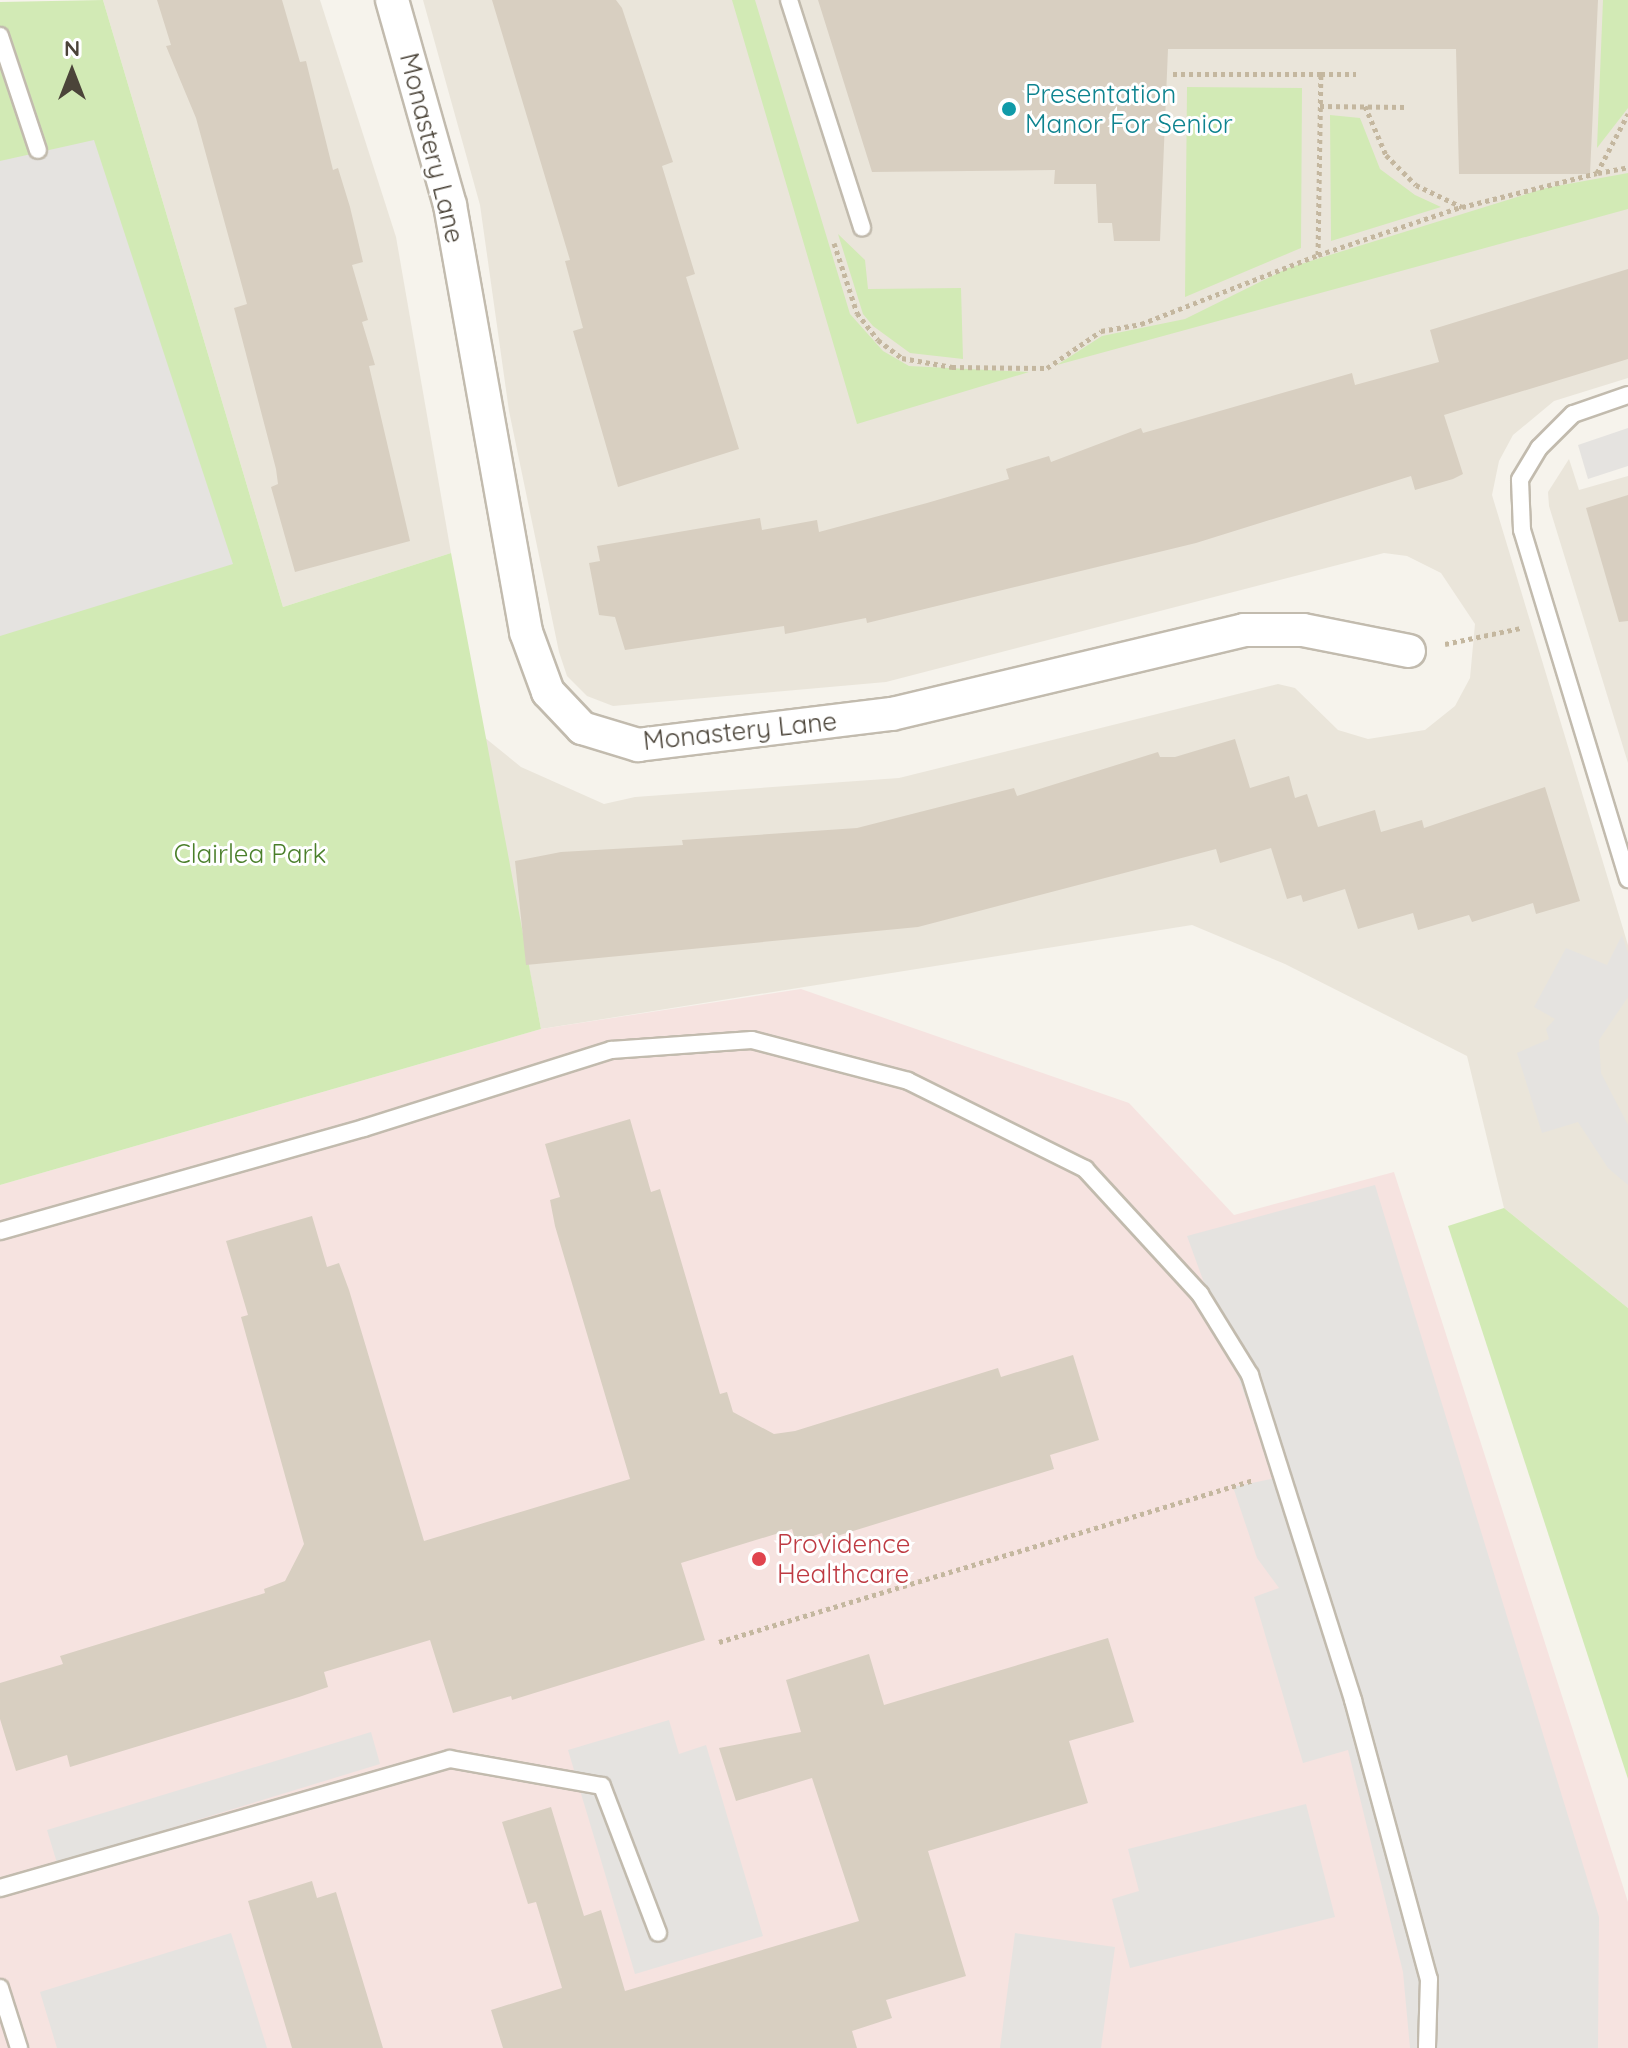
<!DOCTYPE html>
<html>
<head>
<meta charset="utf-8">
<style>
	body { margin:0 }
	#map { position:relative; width:1628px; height:2048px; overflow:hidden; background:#f6f3ec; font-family:Quicksand,sans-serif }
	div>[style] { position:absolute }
	.residential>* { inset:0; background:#eae5da }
	.medical>* { inset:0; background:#f6e3e0 }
	.green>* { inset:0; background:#d2eab5 }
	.parking>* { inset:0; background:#e5e3e0 }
	.building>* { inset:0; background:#d8cfc1 }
	.path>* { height:5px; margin-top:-2.5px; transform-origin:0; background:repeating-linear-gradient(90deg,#c4b79f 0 4px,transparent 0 8px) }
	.roads { filter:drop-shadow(2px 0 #c2bbae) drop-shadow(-2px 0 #c2bbae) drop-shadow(0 2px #c2bbae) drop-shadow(0 -2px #c2bbae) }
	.service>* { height:16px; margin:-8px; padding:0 8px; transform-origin:8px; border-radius:8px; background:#fff }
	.minor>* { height:32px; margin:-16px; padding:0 16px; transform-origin:16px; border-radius:16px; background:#fff }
	.dots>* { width:22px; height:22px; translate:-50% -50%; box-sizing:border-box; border:4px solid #fff; border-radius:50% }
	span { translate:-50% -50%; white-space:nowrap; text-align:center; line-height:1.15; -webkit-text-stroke:6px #fff; paint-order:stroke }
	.culture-label { font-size:26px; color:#0d838f }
	.left { translate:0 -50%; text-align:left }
	.street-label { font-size:26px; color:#4b4439 }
	.park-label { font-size:26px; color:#4a7f2a }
	.health-label { font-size:26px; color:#be3a42 }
	.north { position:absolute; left:32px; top:32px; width:80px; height:80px; -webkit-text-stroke:6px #fff; paint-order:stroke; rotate:0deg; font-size:22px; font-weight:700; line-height:32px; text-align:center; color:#4b4439 }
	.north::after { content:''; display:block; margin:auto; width:28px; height:36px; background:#4b4439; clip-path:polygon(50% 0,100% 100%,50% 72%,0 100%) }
</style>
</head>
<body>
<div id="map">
	<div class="residential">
		<i style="clip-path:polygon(103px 0,320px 0,396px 237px,451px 553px,283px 607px)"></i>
		<i style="clip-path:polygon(423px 0,1628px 0,1628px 378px,1554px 401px,1513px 435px,1499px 461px,1492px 495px,1628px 945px,1628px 1308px,1504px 1208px,1467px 1056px,1285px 964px,1192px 925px,541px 1029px,484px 737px,521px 767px,604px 804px,635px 797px,899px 778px,1278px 684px,1295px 688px,1338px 730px,1368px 739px,1425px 730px,1455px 706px,1470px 678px,1475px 624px,1441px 573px,1407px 556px,1384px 553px,886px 682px,613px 706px,587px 696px,567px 676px,559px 652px,509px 411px,480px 205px)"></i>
		<i style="clip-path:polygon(1569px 459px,1579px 490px,1628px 476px,1628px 763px,1549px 506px,1548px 492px)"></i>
	</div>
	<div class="medical">
		<i style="clip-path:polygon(801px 989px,1129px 1103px,1234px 1215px,1394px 1172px,1628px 1902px,1628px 2048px,0 2048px,0 1185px,541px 1029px)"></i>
	</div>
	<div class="green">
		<i style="clip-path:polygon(103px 0,283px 607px,451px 553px,541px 1029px,0 1185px,0 2px)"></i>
		<i style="clip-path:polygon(732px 0,755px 0,850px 314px,883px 351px,909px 366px,1029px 372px,857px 424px)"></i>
		<i style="clip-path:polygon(1603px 0,1628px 0,1628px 108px,1597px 148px)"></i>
		<i style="clip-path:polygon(1187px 87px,1302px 88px,1301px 248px,1185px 297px)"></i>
		<i style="clip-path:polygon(1330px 115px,1360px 118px,1380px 169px,1415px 195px,1441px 207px,1331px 241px)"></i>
		<i style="clip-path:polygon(1628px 173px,1628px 209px,1057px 365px,1102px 336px,1185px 319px,1288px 268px,1546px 188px)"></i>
		<i style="clip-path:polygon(838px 234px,865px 260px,868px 289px,961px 288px,963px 359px,910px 353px,873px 326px,863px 314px)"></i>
		<i style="clip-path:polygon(1504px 1208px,1628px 1308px,1628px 1779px,1448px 1226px)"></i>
	</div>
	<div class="parking">
		<i style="clip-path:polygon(94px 140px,233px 564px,0 636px,0 161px)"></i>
		<i style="clip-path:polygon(1628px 428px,1628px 466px,1588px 479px,1578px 445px)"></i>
		<i style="clip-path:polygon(1622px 935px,1628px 953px,1628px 997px,1599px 1040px,1601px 1073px,1628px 1125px,1628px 1185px,1608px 1168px,1578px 1122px,1542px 1133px,1517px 1053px,1549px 1039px,1546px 1029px,1555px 1019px,1534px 1007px,1566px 948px,1607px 965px)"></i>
		<i style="clip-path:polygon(1375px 1185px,1599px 1917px,1598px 2048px,1410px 2048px,1403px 1972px,1348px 1750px,1303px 1763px,1254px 1597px,1279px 1588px,1257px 1558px,1233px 1487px,1275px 1478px,1187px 1236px)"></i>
		<i style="clip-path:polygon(669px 1720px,679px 1754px,706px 1745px,763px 1936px,635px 1974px,568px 1750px)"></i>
		<i style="clip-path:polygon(371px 1732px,380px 1764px,57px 1863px,47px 1830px)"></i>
		<i style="clip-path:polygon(1306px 1804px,1335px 1917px,1130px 1968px,1112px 1899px,1139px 1891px,1128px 1849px)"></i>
		<i style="clip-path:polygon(231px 1933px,267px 2048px,57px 2048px,40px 1992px)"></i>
		<i style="clip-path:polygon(1015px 1933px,1115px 1947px,1101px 2048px,1000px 2048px)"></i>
	</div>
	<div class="building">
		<i style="clip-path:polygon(157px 0,282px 0,300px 62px,306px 61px,333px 170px,338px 168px,350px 207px,363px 262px,352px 265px,368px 320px,362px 322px,375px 365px,369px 366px,410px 541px,295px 572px,271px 487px,278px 484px,276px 469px,234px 308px,247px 304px,196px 118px,166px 46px,171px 45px)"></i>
		<i style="clip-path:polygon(492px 0,616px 0,622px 8px,673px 162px,662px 166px,695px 274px,686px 277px,739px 449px,618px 487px,573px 331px,583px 328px,565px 261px,570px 260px)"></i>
		<i style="clip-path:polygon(818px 0,1598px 0,1590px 174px,1459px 174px,1456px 49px,1168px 49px,1160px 241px,1114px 241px,1112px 223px,1098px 223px,1096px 184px,1054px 184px,1055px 170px,872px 172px)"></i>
		<i style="clip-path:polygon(1628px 269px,1628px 359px,1444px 415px,1463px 474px,1453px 479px,1415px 490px,1411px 476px,1196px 543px,867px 623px,866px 618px,785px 634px,784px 626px,625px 650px,615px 617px,599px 615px,589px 563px,600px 561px,597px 546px,760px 518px,762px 530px,817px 520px,819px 532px,927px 503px,1009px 479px,1006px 469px,1049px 456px,1051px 462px,1141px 428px,1143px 433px,1352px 373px,1355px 385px,1439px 362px,1430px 330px)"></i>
		<i style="clip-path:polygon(1628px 495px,1628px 621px,1619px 622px,1586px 508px)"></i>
		<i style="clip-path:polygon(1235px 739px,1250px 788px,1289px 776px,1295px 798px,1307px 794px,1318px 827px,1375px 810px,1381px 832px,1422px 820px,1424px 828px,1545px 787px,1580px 901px,1536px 914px,1533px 903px,1472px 922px,1469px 915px,1418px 930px,1413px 913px,1358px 929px,1345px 889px,1303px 902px,1301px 895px,1287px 899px,1271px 848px,1220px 863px,1216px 849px,918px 927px,526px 965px,515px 861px,561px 852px,683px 845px,682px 840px,857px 828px,1014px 788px,1017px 796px,1158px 752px,1160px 757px,1175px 757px)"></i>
		<i style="clip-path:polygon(630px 1119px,651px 1192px,660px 1189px,720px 1394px,727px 1392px,733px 1412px,774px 1434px,795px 1431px,998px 1368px,1001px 1377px,1073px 1355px,1099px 1440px,1050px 1455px,1054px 1469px,824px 1540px,822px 1533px,796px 1542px,792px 1529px,681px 1563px,705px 1640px,512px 1700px,511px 1696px,453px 1713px,430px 1640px,324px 1672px,328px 1687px,299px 1697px,70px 1767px,67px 1755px,16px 1771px,0 1719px,0 1683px,63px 1664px,60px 1656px,265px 1593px,264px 1589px,285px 1581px,304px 1544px,241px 1317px,248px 1315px,226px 1241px,312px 1216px,327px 1267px,339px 1263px,349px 1290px,424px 1541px,630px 1479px,555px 1226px,550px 1200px,560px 1197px,545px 1144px)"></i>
		<i style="clip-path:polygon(1108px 1638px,1134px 1722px,1069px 1741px,1088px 1803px,928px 1851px,966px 1976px,886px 2000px,892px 2018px,852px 2031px,857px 2048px,503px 2048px,491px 2010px,562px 1988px,536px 1902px,528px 1904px,502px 1822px,551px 1807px,584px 1916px,601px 1910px,625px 1991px,859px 1921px,812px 1778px,736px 1801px,719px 1748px,801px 1732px,786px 1680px,869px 1654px,884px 1705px)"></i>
		<i style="clip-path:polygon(312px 1881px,317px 1898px,336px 1892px,383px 2048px,292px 2048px,248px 1901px)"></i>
	</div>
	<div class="path">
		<i style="left:1321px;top:74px;width:35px"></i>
		<i style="left:1320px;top:106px;width:86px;rotate:0.7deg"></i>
		<i style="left:1365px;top:106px;width:53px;rotate:66.8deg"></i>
		<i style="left:1386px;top:155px;width:42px;rotate:45deg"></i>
		<i style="left:1416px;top:185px;width:51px;rotate:25.6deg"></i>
		<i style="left:1462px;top:207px;width:139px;rotate:-14.1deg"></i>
		<i style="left:1597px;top:173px;width:67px;rotate:-62.3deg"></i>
		<i style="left:1598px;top:173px;width:31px;rotate:-11deg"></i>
		<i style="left:834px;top:243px;width:74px;rotate:71.8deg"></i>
		<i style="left:857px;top:313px;width:34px;rotate:52deg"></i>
		<i style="left:878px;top:340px;width:30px;rotate:37deg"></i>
		<i style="left:902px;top:358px;width:51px;rotate:10.2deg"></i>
		<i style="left:952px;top:367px;width:95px;rotate:0.6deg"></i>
		<i style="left:1047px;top:368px;width:65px;rotate:-34.4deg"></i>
		<i style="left:1101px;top:331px;width:41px;rotate:-9.9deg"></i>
		<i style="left:1141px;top:324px;width:190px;rotate:-21.3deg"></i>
		<i style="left:1318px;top:255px;width:181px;rotate:-89.1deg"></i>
		<i style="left:1321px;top:74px;width:149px;rotate:180deg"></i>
		<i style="left:1318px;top:255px;width:151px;rotate:-18.6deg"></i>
		<i style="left:1445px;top:644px;width:78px;rotate:-11.9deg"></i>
		<i style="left:719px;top:1642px;width:559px;rotate:-16.85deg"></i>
	</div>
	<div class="roads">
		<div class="service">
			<i style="left:789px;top:0;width:239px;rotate:72.2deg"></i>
			<i style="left:0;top:36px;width:120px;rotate:71.6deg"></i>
			<i style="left:1628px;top:395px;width:58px;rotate:160.9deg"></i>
			<i style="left:1573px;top:414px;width:48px;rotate:135deg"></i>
			<i style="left:1539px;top:448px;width:37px;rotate:121deg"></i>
			<i style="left:1520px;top:480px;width:50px;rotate:87.7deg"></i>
			<i style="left:1522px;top:530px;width:365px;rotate:73.1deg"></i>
			<i style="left:0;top:1231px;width:378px;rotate:-15.8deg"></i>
			<i style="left:364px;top:1128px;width:259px;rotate:-17.5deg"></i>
			<i style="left:611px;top:1050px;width:141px;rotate:-4.1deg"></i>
			<i style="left:752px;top:1040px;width:161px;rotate:14.7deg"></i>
			<i style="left:908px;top:1081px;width:198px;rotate:26.4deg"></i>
			<i style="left:1085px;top:1169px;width:170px;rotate:47.4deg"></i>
			<i style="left:1200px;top:1294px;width:95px;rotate:58.3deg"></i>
			<i style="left:1250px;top:1375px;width:341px;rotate:72.4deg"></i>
			<i style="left:1353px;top:1700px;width:289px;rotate:74.8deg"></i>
			<i style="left:1429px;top:1979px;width:69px;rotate:91.7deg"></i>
			<i style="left:0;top:1888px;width:468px;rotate:-16deg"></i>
			<i style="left:450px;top:1759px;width:154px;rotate:10.1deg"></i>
			<i style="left:602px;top:1786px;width:157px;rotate:69.1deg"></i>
			<i style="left:0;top:1988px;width:63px;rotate:72.4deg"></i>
		</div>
		<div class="minor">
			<i style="left:392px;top:0;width:213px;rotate:74.2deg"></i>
			<i style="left:450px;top:205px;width:434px;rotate:79.9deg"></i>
			<i style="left:526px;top:632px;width:64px;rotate:69.9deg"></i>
			<i style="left:548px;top:692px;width:50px;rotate:46.6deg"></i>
			<i style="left:582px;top:728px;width:59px;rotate:16.9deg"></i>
			<i style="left:638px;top:745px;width:256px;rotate:-7deg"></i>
			<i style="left:892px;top:714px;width:362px;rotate:-13.4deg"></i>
			<i style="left:1244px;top:630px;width:59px"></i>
			<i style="left:1303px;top:630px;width:108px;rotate:11.2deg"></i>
		</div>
	</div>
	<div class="dots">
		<i style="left:1009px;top:109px;background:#0f9aa8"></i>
		<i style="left:759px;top:1559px;background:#e0444e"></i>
	</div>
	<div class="culture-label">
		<span class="left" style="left:1025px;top:109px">Presentation<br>Manor For Senior</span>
	</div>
	<div class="street-label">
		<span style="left:432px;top:148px;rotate:76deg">Monastery Lane</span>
		<span style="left:740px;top:731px;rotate:-6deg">Monastery Lane</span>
	</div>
	<div class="park-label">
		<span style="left:250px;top:854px">Clairlea Park</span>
	</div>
	<div class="health-label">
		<span class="left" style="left:777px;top:1559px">Providence<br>Healthcare</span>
	</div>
	<div class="north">N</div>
</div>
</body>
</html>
